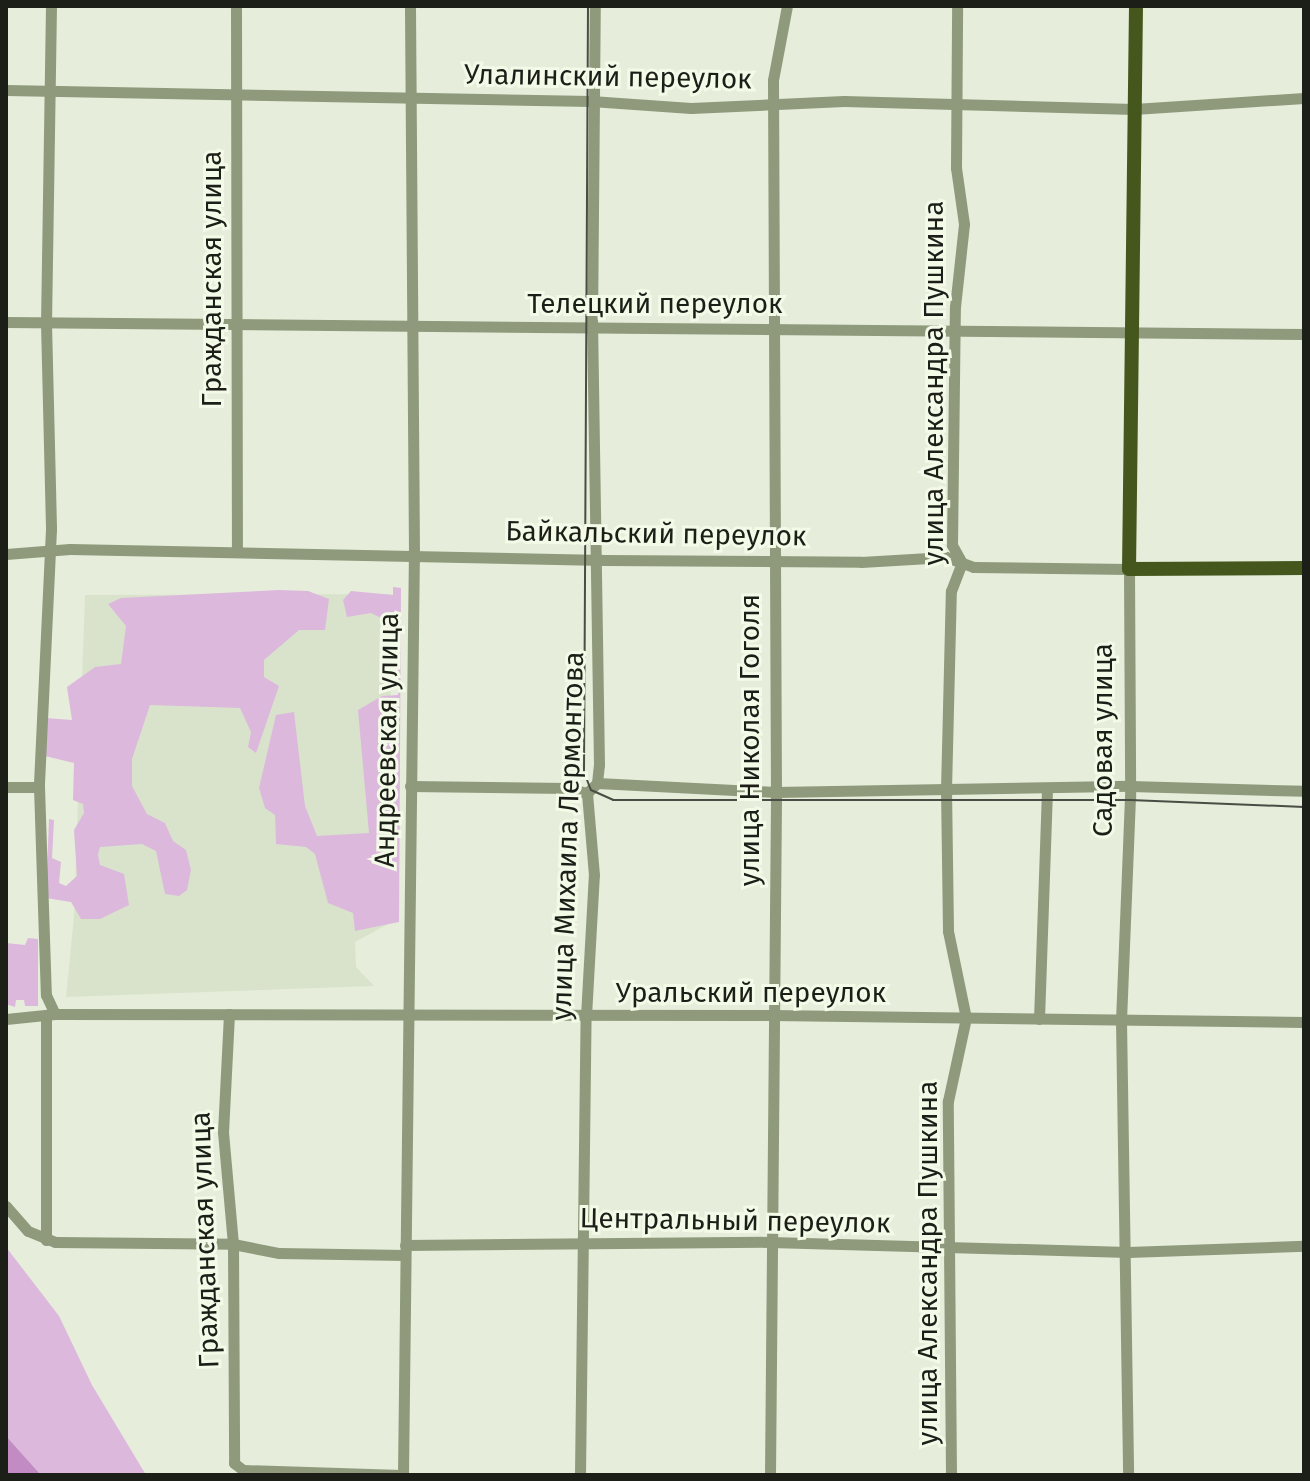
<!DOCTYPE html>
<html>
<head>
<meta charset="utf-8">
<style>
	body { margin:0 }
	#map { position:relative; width:1310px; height:1481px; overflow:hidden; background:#e6eddb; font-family:"Fira Sans",sans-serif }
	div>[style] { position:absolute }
	.built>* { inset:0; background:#d9e3cb }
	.green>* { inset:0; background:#dcb8dd }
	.water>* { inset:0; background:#c28bc3 }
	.minor>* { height:11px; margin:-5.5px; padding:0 5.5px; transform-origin:5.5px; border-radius:5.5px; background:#8e9a7b }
	.major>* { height:14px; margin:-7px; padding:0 7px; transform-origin:7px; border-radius:7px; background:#45571d }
	.tram>* { height:2px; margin:-1px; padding:0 1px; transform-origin:1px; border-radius:1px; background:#494d43 }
	span { translate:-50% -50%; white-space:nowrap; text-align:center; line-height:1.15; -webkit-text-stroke:6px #f3fae8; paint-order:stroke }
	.street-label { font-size:28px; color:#1c1f18 }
	.frame { position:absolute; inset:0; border:8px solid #1c1f18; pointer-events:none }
</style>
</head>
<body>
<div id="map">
	<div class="built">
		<i style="clip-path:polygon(391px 594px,390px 923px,355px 942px,356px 967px,374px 986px,66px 997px,74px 916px,85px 595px)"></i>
	</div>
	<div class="green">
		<i style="clip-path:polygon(393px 587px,401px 588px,399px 922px,355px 931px,353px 913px,328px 903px,315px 854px,306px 847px,276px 844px,275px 815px,265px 808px,259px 788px,276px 715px,294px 712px,305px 806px,317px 836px,369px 833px,358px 710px,382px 696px,398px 695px,398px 662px,382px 658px,381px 618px,371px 613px,347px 617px,343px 600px,351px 591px,393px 595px)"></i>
		<i style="clip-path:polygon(279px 590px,308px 591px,329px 599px,325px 630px,299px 630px,264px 660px,264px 677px,279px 686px,256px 753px,248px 747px,251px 732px,240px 708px,150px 705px,132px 759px,132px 786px,147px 814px,165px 823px,173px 841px,186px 850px,191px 870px,187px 890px,179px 896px,165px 894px,156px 851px,142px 844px,100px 847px,98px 855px,100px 865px,124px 874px,129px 905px,100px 919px,81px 919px,71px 902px,46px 898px,49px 819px,54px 820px,52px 858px,61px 862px,59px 883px,66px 886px,77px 876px,74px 830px,84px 813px,83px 804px,73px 800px,74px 763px,45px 756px,45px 718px,72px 720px,67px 687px,95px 667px,121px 664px,126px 626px,108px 604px,121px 598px)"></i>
		<i style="clip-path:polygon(28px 938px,38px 939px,38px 1006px,25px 1006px,24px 1000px,16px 1000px,15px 1007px,6px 1004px,6px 943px,25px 945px)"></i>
		<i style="clip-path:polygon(6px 1247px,59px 1316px,92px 1385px,146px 1475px,41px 1475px,6px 1436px)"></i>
	</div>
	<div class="water">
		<i style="clip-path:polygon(6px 1436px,41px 1475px,6px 1475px)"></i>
	</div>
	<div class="minor">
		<i style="left:51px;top:6px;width:317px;rotate:90.9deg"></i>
		<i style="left:46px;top:323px;width:206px;rotate:88.6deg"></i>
		<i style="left:51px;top:529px;width:258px;rotate:92.7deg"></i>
		<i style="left:39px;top:787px;width:208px;rotate:88.1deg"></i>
		<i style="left:46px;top:995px;width:21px;rotate:65deg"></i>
		<i style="left:236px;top:6px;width:546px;rotate:89.9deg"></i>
		<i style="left:6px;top:90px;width:585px;rotate:1.08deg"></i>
		<i style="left:591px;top:101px;width:100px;rotate:4deg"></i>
		<i style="left:691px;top:108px;width:153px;rotate:-2.6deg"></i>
		<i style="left:844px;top:101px;width:290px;rotate:1.6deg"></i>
		<i style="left:1134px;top:109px;width:170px;rotate:-3.7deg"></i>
		<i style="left:6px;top:322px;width:1298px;rotate:0.53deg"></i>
		<i style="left:6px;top:554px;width:64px;rotate:-4.5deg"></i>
		<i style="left:70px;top:549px;width:534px;rotate:1.18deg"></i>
		<i style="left:604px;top:560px;width:257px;rotate:0.4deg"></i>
		<i style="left:861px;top:562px;width:85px;rotate:-3.4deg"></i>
		<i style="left:946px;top:557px;width:29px;rotate:20deg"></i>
		<i style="left:973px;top:567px;width:156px;rotate:0.7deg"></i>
		<i style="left:1129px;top:569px;width:228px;rotate:89.7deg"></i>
		<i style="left:1130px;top:797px;width:223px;rotate:92.3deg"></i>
		<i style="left:1121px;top:1020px;width:455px;rotate:89.1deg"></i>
		<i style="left:597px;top:783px;width:179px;rotate:2.9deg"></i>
		<i style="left:776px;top:792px;width:354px;rotate:-1deg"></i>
		<i style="left:1130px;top:786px;width:174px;rotate:1.6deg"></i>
		<i style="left:410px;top:786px;width:157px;rotate:0.7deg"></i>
		<i style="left:567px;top:788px;width:21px;rotate:14deg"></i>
		<i style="left:6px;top:787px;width:33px"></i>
		<i style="left:229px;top:1014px;width:118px;rotate:92.9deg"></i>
		<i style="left:223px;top:1132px;width:112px;rotate:84.9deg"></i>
		<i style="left:233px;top:1244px;width:219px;rotate:89.7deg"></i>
		<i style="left:234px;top:1463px;width:11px;rotate:38deg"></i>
		<i style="left:243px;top:1470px;width:158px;rotate:1.8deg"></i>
		<i style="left:46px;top:1016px;width:224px;rotate:90deg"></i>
		<i style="left:6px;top:1019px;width:49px;rotate:-5.8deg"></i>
		<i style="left:55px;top:1014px;width:716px;rotate:0.08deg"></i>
		<i style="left:771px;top:1015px;width:533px;rotate:0.75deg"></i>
		<i style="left:1039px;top:1019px;width:231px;rotate:-88deg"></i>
		<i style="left:6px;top:1206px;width:33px;rotate:49deg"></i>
		<i style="left:28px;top:1231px;width:29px;rotate:22deg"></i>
		<i style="left:55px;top:1242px;width:178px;rotate:0.6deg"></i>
		<i style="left:233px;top:1244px;width:47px;rotate:11.1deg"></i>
		<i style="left:279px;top:1253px;width:126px;rotate:0.9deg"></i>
		<i style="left:405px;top:1245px;width:365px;rotate:-0.5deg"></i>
		<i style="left:770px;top:1242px;width:358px;rotate:1.6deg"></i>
		<i style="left:1128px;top:1252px;width:176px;rotate:-2deg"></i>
		<i style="left:403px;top:1475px;width:921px;rotate:-89.32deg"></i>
		<i style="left:414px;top:554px;width:548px;rotate:-90.42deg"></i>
		<i style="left:580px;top:1475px;width:459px;rotate:-89.3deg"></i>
		<i style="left:586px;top:1016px;width:141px;rotate:-86.8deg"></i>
		<i style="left:594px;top:875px;width:82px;rotate:-94.9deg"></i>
		<i style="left:587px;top:793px;width:14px;rotate:-45deg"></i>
		<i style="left:597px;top:783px;width:18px;rotate:-84deg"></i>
		<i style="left:599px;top:765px;width:438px;rotate:-90.9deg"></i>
		<i style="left:592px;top:327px;width:321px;rotate:-89.5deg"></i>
		<i style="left:770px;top:1475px;width:678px;rotate:-89.49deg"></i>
		<i style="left:776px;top:797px;width:717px;rotate:-90.24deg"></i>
		<i style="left:773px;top:80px;width:75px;rotate:-79.3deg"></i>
		<i style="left:951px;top:1475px;width:374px;rotate:-90.5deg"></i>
		<i style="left:948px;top:1101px;width:85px;rotate:-77.8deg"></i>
		<i style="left:966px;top:1018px;width:89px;rotate:-101.7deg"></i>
		<i style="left:948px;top:931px;width:141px;rotate:-90.8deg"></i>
		<i style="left:946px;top:790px;width:199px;rotate:-88.6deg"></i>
		<i style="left:951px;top:591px;width:30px;rotate:-69deg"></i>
		<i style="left:962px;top:563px;width:21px;rotate:-119deg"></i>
		<i style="left:952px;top:545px;width:238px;rotate:-89.3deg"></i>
		<i style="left:955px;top:307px;width:83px;rotate:-83.8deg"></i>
		<i style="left:964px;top:224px;width:57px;rotate:-98.1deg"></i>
		<i style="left:956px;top:168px;width:162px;rotate:-89.6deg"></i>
	</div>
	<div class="major">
		<i style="left:1136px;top:6px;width:563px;rotate:90.71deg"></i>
		<i style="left:1129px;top:569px;width:175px;rotate:-0.3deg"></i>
	</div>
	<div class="tram">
		<i style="left:588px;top:6px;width:766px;rotate:90.3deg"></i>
		<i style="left:584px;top:772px;width:19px;rotate:69deg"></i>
		<i style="left:591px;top:790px;width:24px;rotate:24deg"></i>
		<i style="left:613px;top:800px;width:517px"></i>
		<i style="left:1130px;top:800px;width:174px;rotate:2.3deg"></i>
	</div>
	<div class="street-label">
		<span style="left:608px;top:77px;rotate:1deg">Улалинский переулок</span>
		<span style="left:212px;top:279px;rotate:-90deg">Гражданская улица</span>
		<span style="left:655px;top:304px">Телецкий переулок</span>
		<span style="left:934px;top:383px;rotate:-90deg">улица Александра Пушкина</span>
		<span style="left:656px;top:534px;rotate:1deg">Байкальский переулок</span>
		<span style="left:387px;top:740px;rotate:-89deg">Андреевская улица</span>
		<span style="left:750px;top:740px;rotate:-90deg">улица Николая Гоголя</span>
		<span style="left:1103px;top:740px;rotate:-90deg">Садовая улица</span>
		<span style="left:568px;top:836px;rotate:-88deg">улица Михаила Лермонтова</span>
		<span style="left:751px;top:993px">Уральский переулок</span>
		<span style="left:735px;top:1221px;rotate:1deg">Центральный переулок</span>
		<span style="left:205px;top:1240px;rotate:-92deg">Гражданская улица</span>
		<span style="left:928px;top:1263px;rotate:-90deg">улица Александра Пушкина</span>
	</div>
	<div class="frame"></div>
</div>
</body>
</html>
